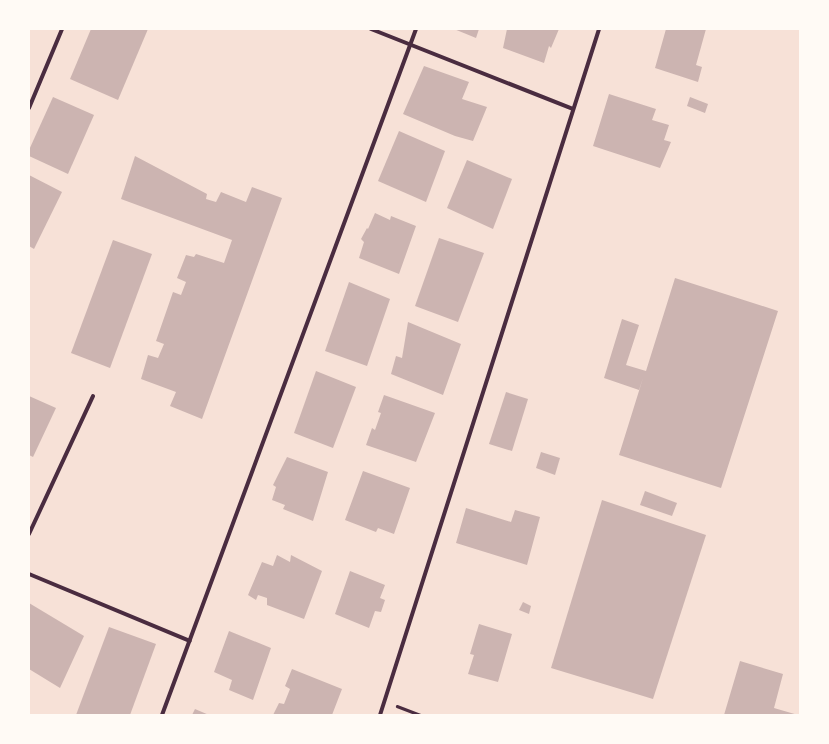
<!DOCTYPE html>
<html>
<head>
<meta charset="utf-8">
<style>
	body { margin:0 }
	#map { position:relative; width:829px; height:744px; overflow:hidden; background:#f7e1d7; font-family:"Playfair Display",serif }
	div>[style] { position:absolute }
	.building>* { inset:0; background:#ccb4b1 }
	.path>* { height:2.5px; margin:-1.25px; padding:0 1.25px; transform-origin:1.25px; border-radius:1.25px; background:#4a2c40 }
	.minor>* { height:4px; margin:-2px; padding:0 2px; transform-origin:2px; border-radius:2px; background:#4a2c40 }
	span { translate:-50% -50%; white-space:nowrap; text-align:center; line-height:1.15; -webkit-text-stroke:4px #fffaf5; paint-order:stroke }
	.frame { position:absolute; inset:0; border:30px solid #fffaf5; pointer-events:none }
</style>
</head>
<body>
<div id="map">
	<div class="building">
		<i style="clip-path:polygon(91px 29px,148px 29px,118px 100px,70px 79px)"></i>
		<i style="clip-path:polygon(454px 29px,479px 29px,476px 38px)"></i>
		<i style="clip-path:polygon(507px 29px,559px 29px,551px 48px,549px 46px,544px 63px,503px 48px)"></i>
		<i style="clip-path:polygon(666px 29px,706px 29px,696px 65px,702px 67px,698px 82px,655px 68px)"></i>
		<i style="clip-path:polygon(424px 66px,469px 82px,462px 99px,487px 107px,473px 141px,455px 136px,403px 114px)"></i>
		<i style="clip-path:polygon(609px 94px,656px 109px,652px 120px,669px 125px,664px 140px,671px 142px,660px 168px,593px 146px)"></i>
		<i style="clip-path:polygon(53px 97px,94px 115px,68px 174px,29px 156px,29px 150px)"></i>
		<i style="clip-path:polygon(690px 97px,708px 104px,705px 113px,687px 106px)"></i>
		<i style="clip-path:polygon(399px 131px,445px 151px,426px 202px,378px 181px)"></i>
		<i style="clip-path:polygon(135px 156px,207px 194px,206px 199px,216px 202px,221px 192px,246px 202px,252px 187px,282px 198px,202px 419px,170px 406px,176px 392px,141px 379px,148px 355px,158px 358px,164px 344px,156px 341px,173px 292px,181px 295px,186px 282px,177px 278px,186px 255px,194px 257px,196px 254px,224px 263px,232px 240px,121px 199px)"></i>
		<i style="clip-path:polygon(467px 160px,512px 179px,493px 229px,447px 208px)"></i>
		<i style="clip-path:polygon(29px 175px,62px 192px,34px 249px,29px 246px)"></i>
		<i style="clip-path:polygon(375px 213px,390px 220px,391px 216px,416px 226px,399px 274px,359px 258px,364px 242px,361px 239px,367px 228px,368px 229px)"></i>
		<i style="clip-path:polygon(439px 238px,484px 253px,458px 322px,415px 306px)"></i>
		<i style="clip-path:polygon(113px 240px,152px 254px,110px 368px,71px 353px)"></i>
		<i style="clip-path:polygon(675px 278px,778px 311px,721px 488px,619px 455px,643px 378px,639px 390px,604px 378px,622px 319px,639px 325px,626px 365px,646px 371px)"></i>
		<i style="clip-path:polygon(349px 282px,390px 299px,367px 366px,325px 351px)"></i>
		<i style="clip-path:polygon(408px 322px,461px 344px,443px 395px,391px 374px,396px 356px,402px 358px)"></i>
		<i style="clip-path:polygon(316px 371px,356px 387px,333px 448px,294px 433px)"></i>
		<i style="clip-path:polygon(506px 392px,528px 399px,512px 451px,489px 444px)"></i>
		<i style="clip-path:polygon(384px 395px,435px 413px,416px 462px,366px 445px,372px 428px,375px 430px,381px 413px,378px 412px)"></i>
		<i style="clip-path:polygon(29px 396px,56px 408px,33px 457px,29px 455px)"></i>
		<i style="clip-path:polygon(541px 452px,560px 458px,555px 475px,536px 468px)"></i>
		<i style="clip-path:polygon(287px 457px,328px 472px,313px 521px,283px 509px,285px 505px,272px 500px,276px 487px,273px 485px)"></i>
		<i style="clip-path:polygon(363px 471px,410px 488px,394px 534px,378px 528px,376px 532px,345px 520px)"></i>
		<i style="clip-path:polygon(645px 491px,677px 503px,672px 516px,640px 505px)"></i>
		<i style="clip-path:polygon(602px 500px,706px 535px,653px 699px,551px 668px)"></i>
		<i style="clip-path:polygon(466px 508px,511px 522px,515px 510px,540px 517px,527px 565px,456px 543px)"></i>
		<i style="clip-path:polygon(277px 555px,290px 562px,291px 555px,322px 571px,304px 619px,267px 605px,267px 598px,258px 595px,256px 600px,248px 595px,262px 562px,273px 566px)"></i>
		<i style="clip-path:polygon(350px 571px,385px 585px,380px 598px,385px 600px,381px 612px,375px 611px,369px 628px,335px 614px)"></i>
		<i style="clip-path:polygon(523px 602px,531px 606px,529px 614px,519px 610px)"></i>
		<i style="clip-path:polygon(29px 603px,84px 636px,60px 688px,29px 669px)"></i>
		<i style="clip-path:polygon(479px 624px,512px 634px,498px 682px,468px 674px,474px 655px,470px 654px)"></i>
		<i style="clip-path:polygon(109px 627px,156px 644px,130px 715px,76px 715px)"></i>
		<i style="clip-path:polygon(229px 631px,271px 648px,253px 700px,229px 690px,232px 680px,214px 672px)"></i>
		<i style="clip-path:polygon(740px 661px,783px 674px,774px 708px,798px 715px,724px 715px)"></i>
		<i style="clip-path:polygon(292px 669px,342px 689px,332px 715px,273px 715px,279px 703px,284px 704px,290px 689px,285px 686px)"></i>
		<i style="clip-path:polygon(195px 709px,209px 715px,192px 715px)"></i>
	</div>
	<div class="path">
		<i style="left:397px;top:706px;width:26px;rotate:21deg"></i>
	</div>
	<div class="minor">
		<i style="left:371px;top:29px;width:217px;rotate:21.6deg"></i>
		<i style="left:29px;top:108px;width:86px;rotate:-67.3deg"></i>
		<i style="left:29px;top:534px;width:152px;rotate:-65.1deg"></i>
		<i style="left:29px;top:574px;width:174px;rotate:22.6deg"></i>
		<i style="left:162px;top:715px;width:732px;rotate:-69.68deg"></i>
		<i style="left:380px;top:715px;width:720px;rotate:-72.29deg"></i>
	</div>
	<div class="frame"></div>
</div>
</body>
</html>
